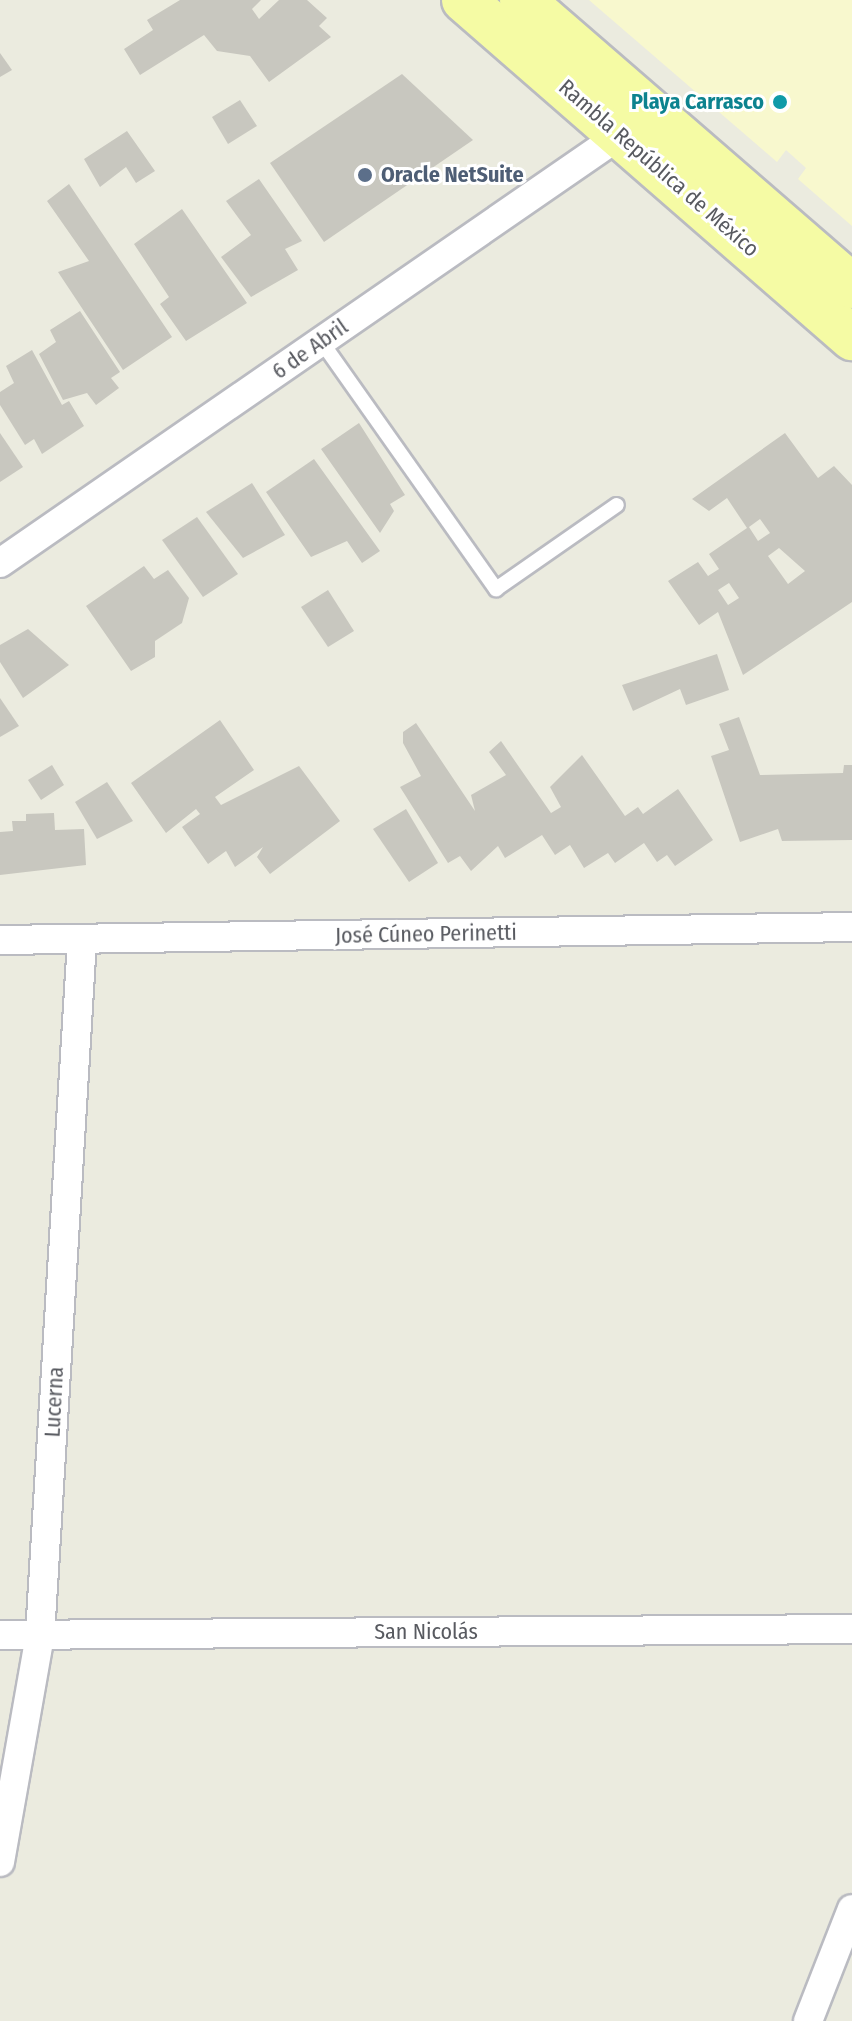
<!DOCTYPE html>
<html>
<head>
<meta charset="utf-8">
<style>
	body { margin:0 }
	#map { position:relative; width:852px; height:2021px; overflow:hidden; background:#ebebdf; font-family:"Fira Sans Condensed",sans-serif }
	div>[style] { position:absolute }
	.sand>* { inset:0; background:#f8f8ce }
	.building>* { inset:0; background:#c8c7bf }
	.roads { filter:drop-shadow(2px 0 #babbc1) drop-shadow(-2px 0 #babbc1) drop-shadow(0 2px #babbc1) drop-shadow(0 -2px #babbc1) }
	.lane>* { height:14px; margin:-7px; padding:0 7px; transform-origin:7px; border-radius:7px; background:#fff }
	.street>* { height:28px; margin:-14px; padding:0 14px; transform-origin:14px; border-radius:14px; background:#fff }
	.primary>* { height:44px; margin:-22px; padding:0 22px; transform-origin:22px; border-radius:22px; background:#f5fba4 }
	.dots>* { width:22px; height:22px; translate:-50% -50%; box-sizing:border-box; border:4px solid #fff; border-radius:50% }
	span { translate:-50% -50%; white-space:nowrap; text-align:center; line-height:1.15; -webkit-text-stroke:6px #fff; paint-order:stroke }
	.culture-label { font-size:22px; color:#0d838f; font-weight:700 }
	.right { translate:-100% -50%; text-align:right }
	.street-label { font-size:22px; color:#585a60 }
	.service-label { font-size:22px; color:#4e5e75; font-weight:700 }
	.left { translate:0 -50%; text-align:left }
</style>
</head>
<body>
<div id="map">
	<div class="sand">
		<i style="clip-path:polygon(589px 0,852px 0,852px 226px,798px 179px,806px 168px,786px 150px,777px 162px)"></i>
	</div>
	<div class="building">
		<i style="clip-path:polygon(180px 0,261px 0,252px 9px,259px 19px,279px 0,307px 0,327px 18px,319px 26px,331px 37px,269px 82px,250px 56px,217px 51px,204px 35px,140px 75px,124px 49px,153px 30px,147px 20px)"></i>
		<i style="clip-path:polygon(0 53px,12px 70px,0 77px)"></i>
		<i style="clip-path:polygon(402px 74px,473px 140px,324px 242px,270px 163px)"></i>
		<i style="clip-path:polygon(240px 100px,257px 126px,228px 144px,212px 117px)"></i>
		<i style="clip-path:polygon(127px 131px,155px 171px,136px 183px,126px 167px,100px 187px,84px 159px)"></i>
		<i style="clip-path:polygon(259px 179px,302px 241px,285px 249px,298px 270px,251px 297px,221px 257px,251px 235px,226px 201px)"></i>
		<i style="clip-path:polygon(69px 184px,172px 337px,123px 370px,58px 272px,89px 261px,47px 201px)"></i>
		<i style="clip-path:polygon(182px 209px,247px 303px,186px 341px,160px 304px,169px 297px,134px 244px)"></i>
		<i style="clip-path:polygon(80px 311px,120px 372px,111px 378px,119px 388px,96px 405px,87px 393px,63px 400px,39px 354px,56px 342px,50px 330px)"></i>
		<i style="clip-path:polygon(32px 350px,62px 405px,69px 401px,84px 426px,42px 454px,34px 439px,25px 445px,0 405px,0 392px,14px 383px,6px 366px)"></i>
		<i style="clip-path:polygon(359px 423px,405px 495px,390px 504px,394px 511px,380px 533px,321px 449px)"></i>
		<i style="clip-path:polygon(0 433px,23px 467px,0 482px)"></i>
		<i style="clip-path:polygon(evenodd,785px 433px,818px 478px,834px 466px,852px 485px,852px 602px,743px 675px,718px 612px,699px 625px,668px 581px,698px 562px,708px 576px,719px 569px,709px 554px,747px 528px,727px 498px,709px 511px,692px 499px,785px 433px,760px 519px,770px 533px,758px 541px,749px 527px,760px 519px,785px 433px,779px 548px,805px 571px,788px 584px,768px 556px,779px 548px,785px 433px,729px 583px,739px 598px,728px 605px,718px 590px,729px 583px)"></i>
		<i style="clip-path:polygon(314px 459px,380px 551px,362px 563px,347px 541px,311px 557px,266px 492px)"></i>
		<i style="clip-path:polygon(252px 483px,285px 535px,243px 558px,206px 512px)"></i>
		<i style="clip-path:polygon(197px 517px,238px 574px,203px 597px,162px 540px)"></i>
		<i style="clip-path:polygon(144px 566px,154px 579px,168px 570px,189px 598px,182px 623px,155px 641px,155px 657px,131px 671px,86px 606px)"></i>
		<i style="clip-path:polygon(328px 590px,354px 631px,328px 647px,301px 607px)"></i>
		<i style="clip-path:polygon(28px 629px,69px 665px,23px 698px,0 662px,0 645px)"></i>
		<i style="clip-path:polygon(717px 654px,729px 690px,686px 705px,680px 689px,633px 711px,622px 685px)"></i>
		<i style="clip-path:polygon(0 698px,19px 726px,0 737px)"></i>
		<i style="clip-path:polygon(739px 717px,760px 775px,843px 773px,844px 765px,852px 765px,852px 840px,782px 841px,778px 829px,740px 842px,711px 756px,729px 750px,719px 724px)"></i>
		<i style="clip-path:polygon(220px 720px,254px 770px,215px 797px,221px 805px,299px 766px,340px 821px,270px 874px,257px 857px,263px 847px,235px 867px,226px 851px,208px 864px,182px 827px,200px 814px,196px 809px,166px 833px,131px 783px)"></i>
		<i style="clip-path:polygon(416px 723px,475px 811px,471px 795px,506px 775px,489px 752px,501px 741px,551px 813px,561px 807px,550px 787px,582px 755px,625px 816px,638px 807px,643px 814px,678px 789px,713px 840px,675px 866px,667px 855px,657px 862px,644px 843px,615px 863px,608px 853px,584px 868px,570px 845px,555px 855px,542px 835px,505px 858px,498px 846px,471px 871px,460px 856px,448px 863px,400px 787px,421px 776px,403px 743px,403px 732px)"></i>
		<i style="clip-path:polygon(52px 765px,64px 785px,41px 800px,28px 780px)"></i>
		<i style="clip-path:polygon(107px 782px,133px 821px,97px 839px,75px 802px)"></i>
		<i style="clip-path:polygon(406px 809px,438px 863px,409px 882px,373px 829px)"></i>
		<i style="clip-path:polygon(54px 813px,55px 830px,84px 829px,86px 865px,0 875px,0 832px,13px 831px,12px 821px,26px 821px,26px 814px)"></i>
	</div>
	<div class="roads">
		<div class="lane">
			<i style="left:321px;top:341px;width:304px;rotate:54.8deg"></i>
			<i style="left:496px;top:589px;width:147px;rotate:-34.8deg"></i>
		</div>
		<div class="street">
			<i style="left:0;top:563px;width:753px;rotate:-34.62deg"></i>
			<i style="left:0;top:940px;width:852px;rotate:-0.87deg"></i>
			<i style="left:0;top:1635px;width:852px;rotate:-0.4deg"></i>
			<i style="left:0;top:1862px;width:230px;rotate:-80deg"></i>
			<i style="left:40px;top:1635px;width:696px;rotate:-86.54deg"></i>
			<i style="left:808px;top:2021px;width:120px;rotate:-68.6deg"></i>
		</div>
		<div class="primary">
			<i style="left:464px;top:0;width:515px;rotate:41.06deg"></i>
			<i style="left:522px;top:0;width:437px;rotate:40.9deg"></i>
		</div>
	</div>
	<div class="dots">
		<i style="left:780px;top:102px;background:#0f9aa8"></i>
		<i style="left:365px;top:175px;background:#5c6f8a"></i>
	</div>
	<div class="culture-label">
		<span class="right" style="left:764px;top:102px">Playa Carrasco</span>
	</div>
	<div class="street-label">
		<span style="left:659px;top:168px;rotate:41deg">Rambla República de México</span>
		<span style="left:310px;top:349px;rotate:-35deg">6 de Abril</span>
		<span style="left:426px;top:934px;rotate:-1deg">José Cúneo Perinetti</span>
		<span style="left:54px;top:1402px;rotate:-87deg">Lucerna</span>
		<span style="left:426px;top:1632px">San Nicolás</span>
	</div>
	<div class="service-label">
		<span class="left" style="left:381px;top:175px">Oracle NetSuite</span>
	</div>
</div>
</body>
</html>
